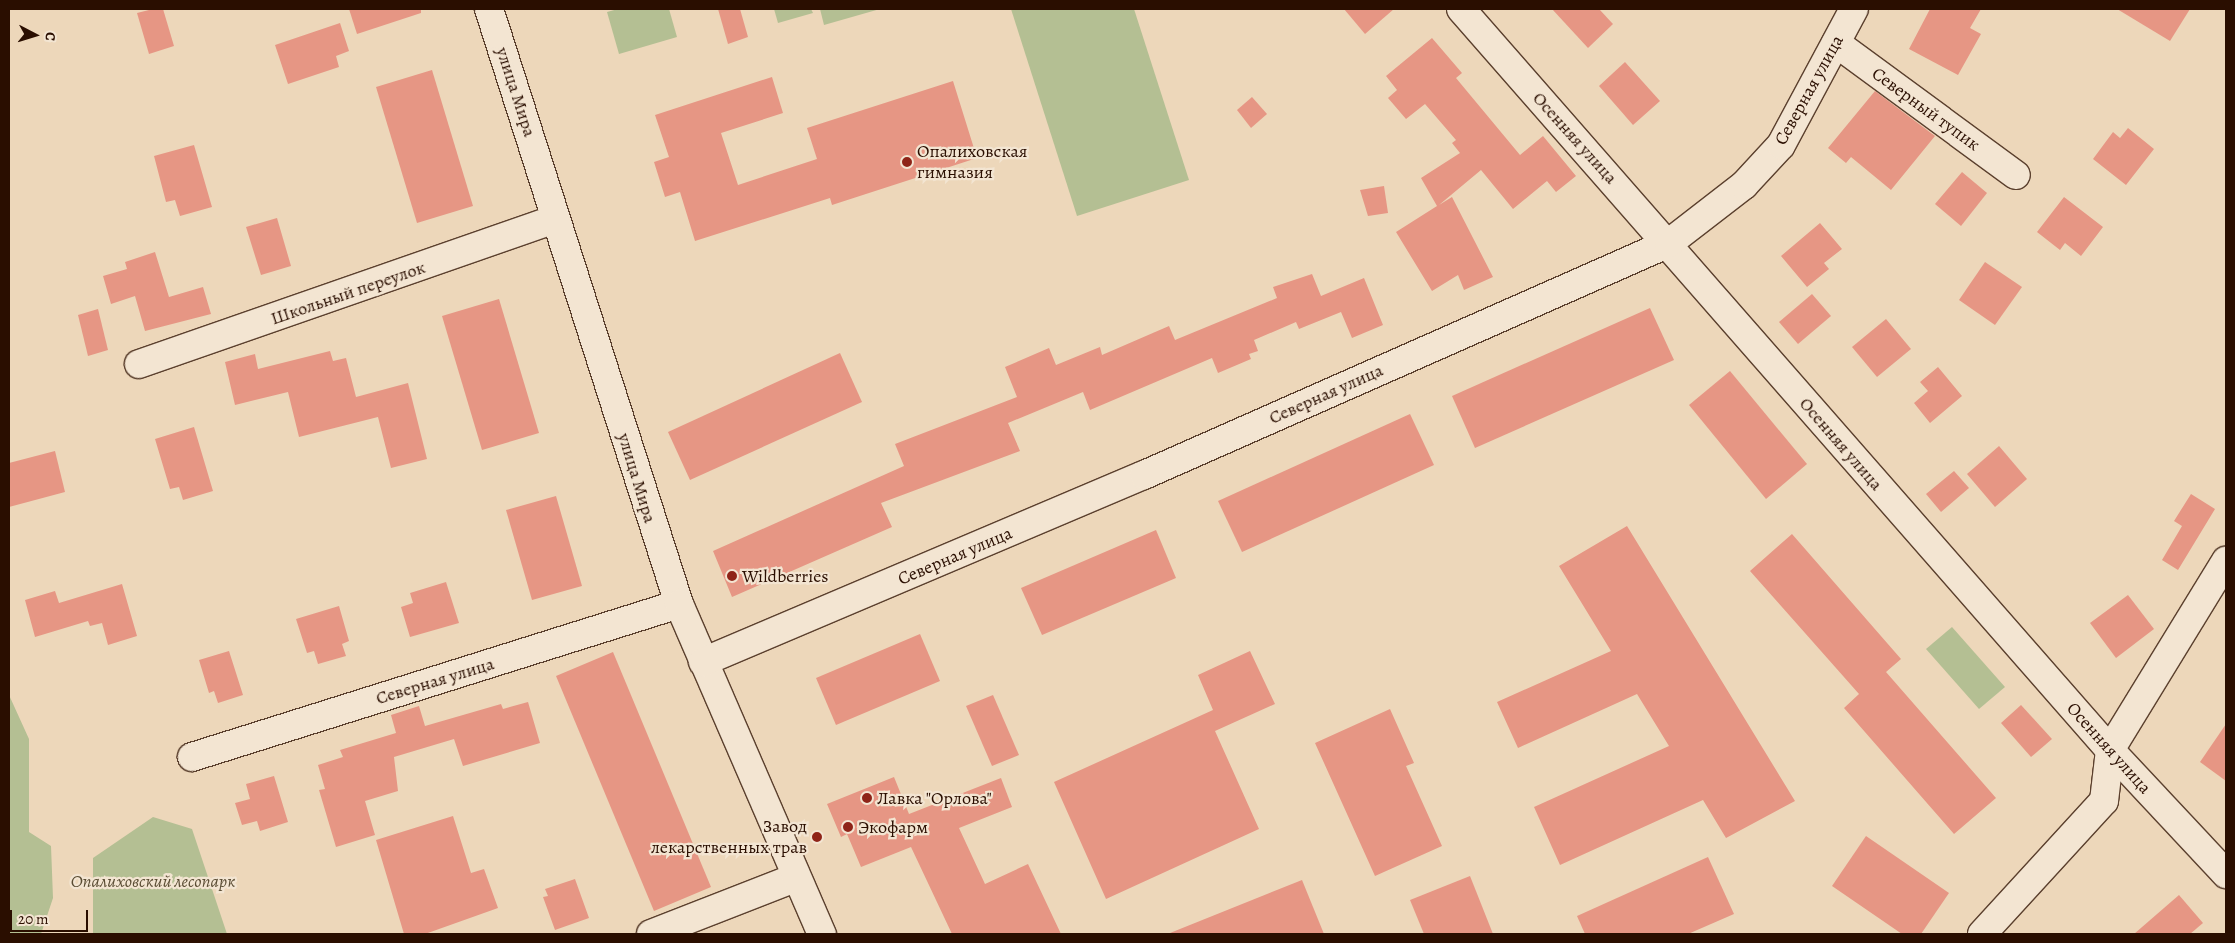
<!DOCTYPE html>
<html>
<head>
<meta charset="utf-8">
<style>
	body { margin:0 }
	#map { position:relative; width:2235px; height:943px; overflow:hidden; background:#edd7ba; font-family:Alegreya,serif }
	div>[style] { position:absolute }
	.green>* { inset:0; background:#b4bf93 }
	.building>* { inset:0; background:#e69684 }
	.roads { filter:drop-shadow(1px 0 #5b402e) drop-shadow(-1px 0 #5b402e) drop-shadow(0 1px #5b402e) drop-shadow(0 -1px #5b402e) }
	.minor>* { height:28px; margin:-14px; padding:0 14px; transform-origin:14px; border-radius:14px; background:#f3e5d2 }
	.tertiary>* { height:28px; margin:-14px; padding:0 14px; transform-origin:14px; border-radius:14px; background:#f3e5d2 }
	.dots>* { width:14px; height:14px; translate:-50% -50%; box-sizing:border-box; border:2px solid #f3e5d2; border-radius:50% }
	span { translate:-50% -50%; white-space:nowrap; text-align:center; line-height:1.15; -webkit-text-stroke:4.5px #f3e5d2; paint-order:stroke }
	.street-label { font-size:18px; color:#2a0e00 }
	.poi-label { font-size:18px; color:#2a0e00 }
	.left { translate:0 -50%; text-align:left }
	.right { translate:-100% -50%; text-align:right }
	.park-label { font-size:18px; color:#5a4c33; font-style:italic }
	.frame { position:absolute; inset:0; border:10px solid #2a0e00; pointer-events:none }
	.north { position:absolute; left:10px; top:10px; width:50px; height:50px; -webkit-text-stroke:4px #f3e5d2; paint-order:stroke; rotate:95deg; font-size:14px; font-weight:700; line-height:20px; text-align:center; color:#2a0e00 }
	.north::after { content:''; display:block; margin:auto; width:18px; height:22px; background:#2a0e00; clip-path:polygon(50% 0,100% 100%,50% 72%,0 100%) }
	.scale { position:absolute; left:10px; top:910px; width:78px; height:22px; box-sizing:border-box; border:2px solid #2a0e00; border-top:0; padding-left:6px; font-size:15px; line-height:18px; white-space:nowrap; color:#2a0e00; -webkit-text-stroke:4px #f3e5d2; paint-order:stroke }
</style>
</head>
<body>
<div id="map">
	<div class="green">
		<i style="clip-path:polygon(618px 9px,669px 9px,677px 37px,619px 54px,607px 12px)"></i>
		<i style="clip-path:polygon(774px 9px,811px 9px,813px 13px,778px 23px)"></i>
		<i style="clip-path:polygon(820px 9px,880px 9px,824px 25px)"></i>
		<i style="clip-path:polygon(1011px 9px,1134px 9px,1189px 180px,1077px 216px)"></i>
		<i style="clip-path:polygon(1952px 627px,2005px 687px,1979px 709px,1926px 649px)"></i>
		<i style="clip-path:polygon(9px 695px,29px 739px,29px 832px,51px 846px,53px 898px,41px 934px,9px 934px)"></i>
		<i style="clip-path:polygon(153px 817px,192px 829px,227px 934px,93px 934px,93px 858px)"></i>
	</div>
	<div class="building">
		<i style="clip-path:polygon(153px 9px,163px 9px,174px 46px,149px 54px,137px 13px)"></i>
		<i style="clip-path:polygon(349px 9px,421px 9px,421px 13px,357px 34px)"></i>
		<i style="clip-path:polygon(718px 9px,740px 9px,748px 37px,728px 44px)"></i>
		<i style="clip-path:polygon(1344px 9px,1394px 9px,1365px 34px)"></i>
		<i style="clip-path:polygon(1552px 9px,1599px 9px,1613px 24px,1588px 48px)"></i>
		<i style="clip-path:polygon(1930px 9px,1981px 9px,1970px 28px,1981px 34px,1958px 75px,1909px 49px)"></i>
		<i style="clip-path:polygon(2117px 9px,2190px 9px,2170px 41px)"></i>
		<i style="clip-path:polygon(340px 23px,349px 51px,336px 56px,339px 67px,288px 84px,275px 45px)"></i>
		<i style="clip-path:polygon(1432px 38px,1462px 73px,1456px 78px,1520px 155px,1543px 136px,1576px 176px,1556px 192px,1547px 181px,1513px 209px,1481px 170px,1439px 205px,1452px 197px,1493px 277px,1464px 290px,1458px 275px,1432px 291px,1396px 232px,1437px 206px,1421px 178px,1460px 153px,1452px 143px,1456px 140px,1425px 104px,1406px 119px,1388px 98px,1397px 90px,1386px 76px)"></i>
		<i style="clip-path:polygon(1625px 62px,1660px 101px,1633px 125px,1599px 86px)"></i>
		<i style="clip-path:polygon(432px 70px,473px 206px,417px 223px,376px 87px)"></i>
		<i style="clip-path:polygon(772px 77px,783px 113px,721px 133px,738px 185px,817px 159px,807px 128px,953px 81px,977px 158px,832px 205px,830px 198px,695px 241px,680px 192px,665px 197px,654px 162px,669px 157px,655px 115px)"></i>
		<i style="clip-path:polygon(1875px 91px,1935px 136px,1891px 190px,1851px 157px,1846px 163px,1828px 148px)"></i>
		<i style="clip-path:polygon(1252px 97px,1267px 114px,1251px 128px,1237px 110px)"></i>
		<i style="clip-path:polygon(2128px 128px,2154px 149px,2126px 185px,2093px 159px,2113px 132px,2120px 138px)"></i>
		<i style="clip-path:polygon(194px 145px,212px 207px,180px 216px,175px 200px,166px 202px,154px 156px)"></i>
		<i style="clip-path:polygon(1962px 172px,1987px 193px,1961px 226px,1935px 204px)"></i>
		<i style="clip-path:polygon(1384px 186px,1388px 213px,1368px 216px,1360px 190px)"></i>
		<i style="clip-path:polygon(2064px 197px,2103px 227px,2081px 256px,2065px 243px,2060px 250px,2037px 232px)"></i>
		<i style="clip-path:polygon(277px 218px,291px 266px,261px 275px,246px 227px)"></i>
		<i style="clip-path:polygon(1820px 223px,1842px 249px,1824px 263px,1829px 269px,1807px 287px,1781px 256px)"></i>
		<i style="clip-path:polygon(155px 252px,169px 297px,203px 287px,211px 314px,145px 331px,135px 296px,111px 304px,103px 276px,127px 269px,125px 262px)"></i>
		<i style="clip-path:polygon(1985px 262px,2022px 287px,1995px 325px,1959px 300px)"></i>
		<i style="clip-path:polygon(1312px 274px,1321px 296px,1364px 278px,1383px 325px,1352px 338px,1341px 312px,1299px 329px,1296px 322px,1254px 340px,1258px 351px,1249px 354px,1251px 359px,1218px 373px,1212px 358px,1090px 410px,1083px 392px,1008px 423px,1020px 451px,881px 503px,892px 527px,732px 597px,713px 551px,904px 466px,895px 444px,1017px 397px,1005px 367px,1049px 348px,1056px 365px,1100px 347px,1102px 355px,1169px 326px,1175px 340px,1277px 298px,1273px 287px)"></i>
		<i style="clip-path:polygon(1812px 294px,1831px 316px,1798px 344px,1779px 322px)"></i>
		<i style="clip-path:polygon(499px 299px,539px 433px,482px 450px,442px 316px)"></i>
		<i style="clip-path:polygon(1650px 308px,1674px 360px,1475px 448px,1452px 396px)"></i>
		<i style="clip-path:polygon(98px 309px,108px 350px,88px 356px,78px 315px)"></i>
		<i style="clip-path:polygon(1886px 319px,1911px 349px,1877px 377px,1852px 347px)"></i>
		<i style="clip-path:polygon(330px 351px,333px 361px,346px 358px,356px 397px,408px 383px,427px 459px,391px 468px,378px 417px,299px 437px,288px 392px,235px 405px,225px 362px,255px 354px,258px 369px)"></i>
		<i style="clip-path:polygon(840px 353px,862px 402px,690px 480px,668px 432px)"></i>
		<i style="clip-path:polygon(1938px 367px,1962px 396px,1930px 423px,1914px 403px,1928px 391px,1920px 382px)"></i>
		<i style="clip-path:polygon(1730px 371px,1807px 464px,1766px 499px,1689px 405px)"></i>
		<i style="clip-path:polygon(1410px 414px,1434px 465px,1242px 552px,1218px 501px)"></i>
		<i style="clip-path:polygon(194px 427px,213px 491px,183px 500px,179px 487px,170px 489px,155px 439px)"></i>
		<i style="clip-path:polygon(1999px 446px,2027px 479px,1995px 507px,1967px 474px)"></i>
		<i style="clip-path:polygon(55px 451px,65px 492px,9px 507px,9px 463px)"></i>
		<i style="clip-path:polygon(1954px 471px,1969px 488px,1941px 512px,1926px 494px)"></i>
		<i style="clip-path:polygon(2191px 494px,2215px 509px,2178px 570px,2162px 560px,2182px 526px,2174px 521px)"></i>
		<i style="clip-path:polygon(556px 496px,582px 586px,532px 600px,506px 510px)"></i>
		<i style="clip-path:polygon(1627px 526px,1795px 801px,1726px 838px,1703px 800px,1560px 865px,1534px 807px,1669px 746px,1637px 694px,1518px 748px,1497px 702px,1611px 651px,1559px 566px)"></i>
		<i style="clip-path:polygon(1156px 530px,1176px 578px,1042px 635px,1021px 588px)"></i>
		<i style="clip-path:polygon(1792px 534px,1901px 659px,1886px 672px,1996px 798px,1954px 834px,1844px 708px,1859px 694px,1750px 571px)"></i>
		<i style="clip-path:polygon(446px 582px,459px 623px,410px 637px,401px 607px,413px 603px,410px 593px)"></i>
		<i style="clip-path:polygon(122px 584px,137px 636px,108px 645px,102px 623px,90px 626px,88px 621px,35px 637px,25px 600px,55px 591px,59px 603px)"></i>
		<i style="clip-path:polygon(2128px 595px,2154px 629px,2116px 658px,2090px 623px)"></i>
		<i style="clip-path:polygon(339px 606px,349px 641px,342px 644px,346px 656px,318px 664px,314px 651px,307px 653px,296px 619px)"></i>
		<i style="clip-path:polygon(920px 634px,940px 681px,836px 725px,816px 678px)"></i>
		<i style="clip-path:polygon(229px 651px,243px 695px,218px 703px,214px 691px,209px 693px,199px 660px)"></i>
		<i style="clip-path:polygon(1250px 651px,1275px 704px,1215px 731px,1259px 829px,1106px 899px,1054px 782px,1213px 710px,1198px 675px)"></i>
		<i style="clip-path:polygon(613px 652px,711px 887px,654px 911px,556px 676px)"></i>
		<i style="clip-path:polygon(993px 695px,1019px 755px,992px 766px,966px 706px)"></i>
		<i style="clip-path:polygon(528px 702px,540px 743px,463px 766px,454px 739px,394px 757px,398px 791px,365px 801px,375px 835px,336px 847px,319px 790px,325px 789px,318px 765px,343px 757px,340px 750px,396px 733px,391px 715px,419px 706px,425px 726px,501px 704px,503px 709px)"></i>
		<i style="clip-path:polygon(2021px 705px,2052px 739px,2031px 757px,2001px 723px)"></i>
		<i style="clip-path:polygon(1390px 709px,1414px 763px,1406px 766px,1442px 846px,1375px 876px,1315px 743px)"></i>
		<i style="clip-path:polygon(2226px 724px,2226px 781px,2200px 762px)"></i>
		<i style="clip-path:polygon(274px 776px,288px 822px,260px 831px,257px 821px,242px 825px,235px 803px,250px 799px,246px 784px)"></i>
		<i style="clip-path:polygon(894px 777px,909px 814px,1001px 778px,1012px 807px,959px 828px,985px 884px,1028px 864px,1061px 934px,952px 934px,911px 847px,861px 867px,847px 834px,841px 837px,827px 804px)"></i>
		<i style="clip-path:polygon(453px 816px,471px 873px,484px 869px,498px 908px,425px 934px,404px 934px,376px 840px)"></i>
		<i style="clip-path:polygon(1866px 836px,1949px 893px,1921px 934px,1902px 934px,1832px 886px)"></i>
		<i style="clip-path:polygon(1708px 857px,1734px 914px,1688px 934px,1585px 934px,1577px 916px)"></i>
		<i style="clip-path:polygon(1470px 876px,1493px 934px,1424px 934px,1410px 900px)"></i>
		<i style="clip-path:polygon(575px 879px,589px 918px,555px 930px,543px 897px,548px 896px,545px 889px)"></i>
		<i style="clip-path:polygon(1302px 880px,1324px 934px,1170px 934px,1170px 933px)"></i>
		<i style="clip-path:polygon(2179px 895px,2203px 923px,2190px 934px,2134px 934px)"></i>
	</div>
	<div class="roads">
		<div class="minor">
			<i style="left:1461px;top:9px;width:985px;rotate:48.79deg"></i>
			<i style="left:2110px;top:750px;width:170px;rotate:46.9deg"></i>
			<i style="left:1836px;top:43px;width:223px;rotate:36.3deg"></i>
			<i style="left:139px;top:364px;width:441px;rotate:-19.2deg"></i>
			<i style="left:192px;top:757px;width:510px;rotate:-17.44deg"></i>
			<i style="left:651px;top:934px;width:155px;rotate:-21.3deg"></i>
			<i style="left:1982px;top:934px;width:180px;rotate:-47.5deg"></i>
			<i style="left:2104px;top:801px;width:51px;rotate:-83.3deg"></i>
			<i style="left:2110px;top:750px;width:222px;rotate:-58.5deg"></i>
		</div>
		<div class="tertiary">
			<i style="left:489px;top:9px;width:625px;rotate:72.29deg"></i>
			<i style="left:679px;top:604px;width:360px;rotate:66.6deg"></i>
			<i style="left:703px;top:662px;width:479px;rotate:-23deg"></i>
			<i style="left:1144px;top:475px;width:574px;rotate:-23.84deg"></i>
			<i style="left:1669px;top:243px;width:95px;rotate:-37.7deg"></i>
			<i style="left:1744px;top:185px;width:54px;rotate:-47.2deg"></i>
			<i style="left:1781px;top:145px;width:154px;rotate:-61.8deg"></i>
		</div>
	</div>
	<div class="dots">
		<i style="left:907px;top:162px;background:#8f2418"></i>
		<i style="left:732px;top:576px;background:#8f2418"></i>
		<i style="left:867px;top:798px;background:#8f2418"></i>
		<i style="left:848px;top:827px;background:#8f2418"></i>
		<i style="left:817px;top:837px;background:#8f2418"></i>
	</div>
	<div class="street-label">
		<span style="left:1809px;top:90px;rotate:-61deg">Северная улица</span>
		<span style="left:516px;top:92px;rotate:72deg">улица Мира</span>
		<span style="left:1926px;top:109px;rotate:36deg">Северный тупик</span>
		<span style="left:1575px;top:138px;rotate:48deg">Осенняя улица</span>
		<span style="left:348px;top:293px;rotate:-19deg">Школьный переулок</span>
		<span style="left:1326px;top:394px;rotate:-24deg">Северная улица</span>
		<span style="left:1841px;top:444px;rotate:49deg">Осенняя улица</span>
		<span style="left:637px;top:478px;rotate:73deg">улица Мира</span>
		<span style="left:955px;top:556px;rotate:-23deg">Северная улица</span>
		<span style="left:435px;top:681px;rotate:-17deg">Северная улица</span>
		<span style="left:2109px;top:748px;rotate:48deg">Осенняя улица</span>
	</div>
	<div class="poi-label">
		<span class="left" style="left:917px;top:162px">Опалиховская<br>гимназия</span>
		<span class="left" style="left:742px;top:576px">Wildberries</span>
		<span class="left" style="left:877px;top:798px">Лавка "Орлова"</span>
		<span class="right" style="left:807px;top:837px">Завод<br>лекарственных трав</span>
		<span class="left" style="left:858px;top:827px">Экофарм</span>
	</div>
	<div class="park-label">
		<span style="left:153px;top:881px">Опалиховский лесопарк</span>
	</div>
	<div class="frame"></div>
	<div class="north">С</div>
	<div class="scale">20 m</div>
</div>
</body>
</html>
